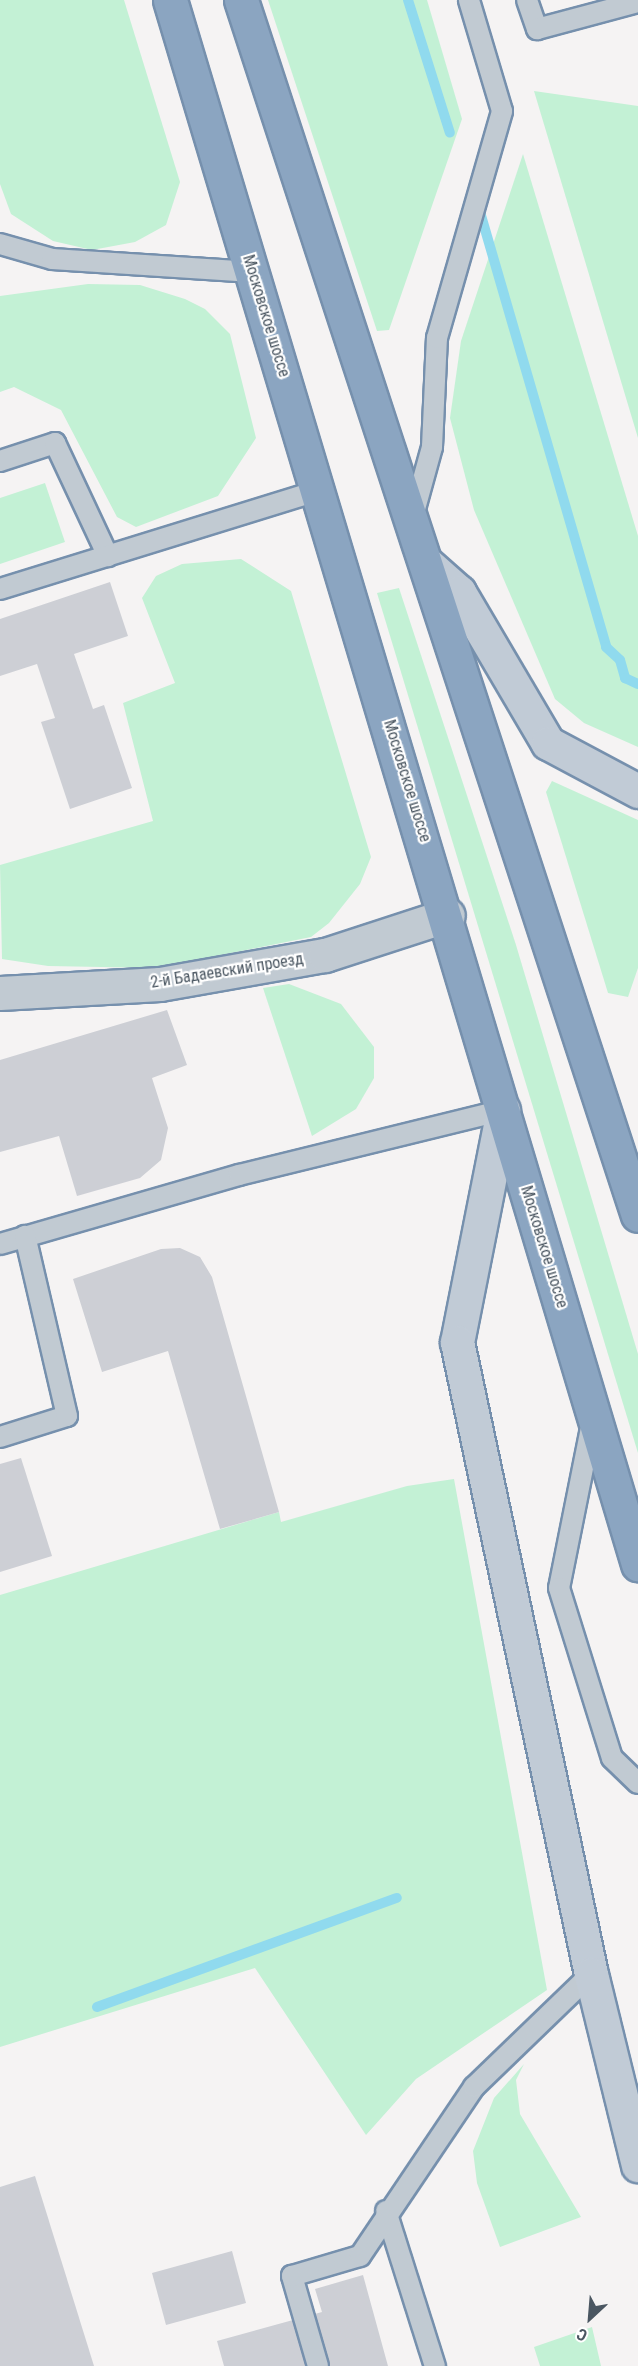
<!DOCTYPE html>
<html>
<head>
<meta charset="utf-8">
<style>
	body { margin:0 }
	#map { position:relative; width:638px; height:2366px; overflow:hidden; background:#f5f3f3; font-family:"Roboto Condensed",sans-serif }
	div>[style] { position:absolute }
	.green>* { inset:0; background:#c3f1d5 }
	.stream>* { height:10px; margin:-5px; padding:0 5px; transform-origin:5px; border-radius:5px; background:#90daee }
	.building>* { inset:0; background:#cdcfd5 }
	.roads { filter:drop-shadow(2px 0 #7690ad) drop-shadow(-2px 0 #7690ad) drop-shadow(0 2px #7690ad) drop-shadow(0 -2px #7690ad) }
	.lane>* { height:20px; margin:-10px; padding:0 10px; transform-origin:10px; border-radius:10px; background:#c1cad2 }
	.street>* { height:33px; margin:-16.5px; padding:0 16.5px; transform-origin:16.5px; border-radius:16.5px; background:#c1cad2 }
	.secondary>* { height:33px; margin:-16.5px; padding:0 16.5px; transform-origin:16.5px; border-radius:16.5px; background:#c1cbd6 }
	.highway>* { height:33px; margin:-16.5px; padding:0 16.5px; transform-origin:16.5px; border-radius:16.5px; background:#8ba5c1 }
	span { translate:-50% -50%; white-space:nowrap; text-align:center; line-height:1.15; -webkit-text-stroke:4.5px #fff; paint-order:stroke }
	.street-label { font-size:16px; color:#4a5661 }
	.north { position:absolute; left:560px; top:2288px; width:60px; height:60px; -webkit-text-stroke:4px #fff; paint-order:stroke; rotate:206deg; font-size:16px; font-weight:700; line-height:24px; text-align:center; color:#4a5661 }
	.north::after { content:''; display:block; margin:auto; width:21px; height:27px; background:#4a5661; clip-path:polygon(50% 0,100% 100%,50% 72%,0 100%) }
</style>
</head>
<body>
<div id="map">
	<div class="green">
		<i style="clip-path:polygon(0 0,124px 0,180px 182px,166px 225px,135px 242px,92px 250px,53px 241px,11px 214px,0 184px)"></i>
		<i style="clip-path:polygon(268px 0,427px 0,462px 119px,389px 330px,377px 331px)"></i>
		<i style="clip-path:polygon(534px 91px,638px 106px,638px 438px)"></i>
		<i style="clip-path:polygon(523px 154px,638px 536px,638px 747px,584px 723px,555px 699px,474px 510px,450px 418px,461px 341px)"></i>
		<i style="clip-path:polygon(88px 284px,140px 285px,185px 299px,205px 309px,230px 334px,256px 438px,218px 496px,136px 527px,117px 517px,61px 410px,14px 387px,0 392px,0 296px)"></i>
		<i style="clip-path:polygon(45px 483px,65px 542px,0 564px,0 498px)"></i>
		<i style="clip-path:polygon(241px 559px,291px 591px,371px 857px,360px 884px,329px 923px,311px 937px,156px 968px,48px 966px,2px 959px,0 865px,153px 821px,123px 703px,175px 683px,142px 598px,156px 576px,182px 564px)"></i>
		<i style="clip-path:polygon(399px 588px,516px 945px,638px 1354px,638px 1453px,377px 593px)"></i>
		<i style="clip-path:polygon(552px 781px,638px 820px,638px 968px,628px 997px,608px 993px,546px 792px)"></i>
		<i style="clip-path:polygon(289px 984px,341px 1004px,374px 1047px,374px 1078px,356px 1109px,312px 1136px,263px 988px)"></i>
		<i style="clip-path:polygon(454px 1479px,547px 1990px,416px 2079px,366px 2135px,255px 1968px,0 2047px,0 1595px,279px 1512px,281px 1522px,407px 1486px)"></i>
		<i style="clip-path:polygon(524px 2064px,516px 2080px,520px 2114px,581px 2217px,500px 2247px,477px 2183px,473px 2151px,494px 2098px)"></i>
		<i style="clip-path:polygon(592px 2327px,601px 2366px,540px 2366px,534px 2347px)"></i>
	</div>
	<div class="stream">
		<i style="left:408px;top:0;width:139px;rotate:72.5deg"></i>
		<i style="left:480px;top:212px;width:453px;rotate:73.8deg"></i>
		<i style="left:606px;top:647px;width:19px;rotate:43deg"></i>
		<i style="left:620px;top:660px;width:19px;rotate:74deg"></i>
		<i style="left:625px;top:678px;width:14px;rotate:25deg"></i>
		<i style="left:97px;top:2007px;width:319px;rotate:-20deg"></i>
	</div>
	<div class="building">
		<i style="clip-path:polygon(110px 582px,128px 636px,74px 654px,93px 709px,104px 705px,132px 788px,70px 809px,41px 722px,55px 718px,37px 664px,0 676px,0 619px)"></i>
		<i style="clip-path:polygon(167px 1010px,187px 1065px,152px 1078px,168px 1128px,161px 1160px,140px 1178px,77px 1196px,59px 1136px,0 1152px,0 1060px)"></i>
		<i style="clip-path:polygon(180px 1248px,200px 1257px,212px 1277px,279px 1512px,220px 1529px,168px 1351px,102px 1372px,73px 1279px,161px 1249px)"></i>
		<i style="clip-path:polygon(21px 1458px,52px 1556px,0 1572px,0 1464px)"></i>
		<i style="clip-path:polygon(35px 2176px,94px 2366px,0 2366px,0 2187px)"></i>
		<i style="clip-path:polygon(232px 2251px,246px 2303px,166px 2325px,152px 2273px)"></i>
		<i style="clip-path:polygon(363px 2275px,388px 2366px,224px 2366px,217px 2341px,322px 2312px,315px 2289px)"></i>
	</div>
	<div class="roads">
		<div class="lane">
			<i style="left:527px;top:0;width:31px;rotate:71deg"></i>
			<i style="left:537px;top:29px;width:105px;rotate:-15deg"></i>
			<i style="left:0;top:244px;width:54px;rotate:16.1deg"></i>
			<i style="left:52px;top:259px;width:201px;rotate:3.7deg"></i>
			<i style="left:0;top:461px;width:58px;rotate:-18.1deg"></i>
			<i style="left:55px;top:443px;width:125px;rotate:64.9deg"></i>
			<i style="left:413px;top:516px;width:72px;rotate:-74.6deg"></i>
			<i style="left:432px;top:447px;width:109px;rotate:-87.4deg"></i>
			<i style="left:437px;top:338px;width:236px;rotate:-74deg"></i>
			<i style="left:502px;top:111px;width:116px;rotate:-106.6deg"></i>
			<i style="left:0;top:589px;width:335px;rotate:-17.2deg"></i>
			<i style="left:0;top:1244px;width:249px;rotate:-16.1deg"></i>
			<i style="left:239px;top:1175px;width:272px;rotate:-13.8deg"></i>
			<i style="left:592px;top:1423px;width:168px;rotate:101.3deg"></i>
			<i style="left:559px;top:1588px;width:178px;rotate:72.7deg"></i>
			<i style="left:612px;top:1758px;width:36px;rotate:44deg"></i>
			<i style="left:0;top:1437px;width:70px;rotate:-17.4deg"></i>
			<i style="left:67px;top:1416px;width:185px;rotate:-103.1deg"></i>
			<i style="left:386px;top:2211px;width:163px;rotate:72.5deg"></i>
			<i style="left:318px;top:2366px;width:94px;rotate:-106.1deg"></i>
			<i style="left:292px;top:2276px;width:71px;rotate:-16.4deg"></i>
			<i style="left:360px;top:2256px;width:204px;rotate:-56deg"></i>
			<i style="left:474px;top:2087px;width:163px;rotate:-44deg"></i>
		</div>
		<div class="street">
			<i style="left:0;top:993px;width:160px;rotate:-3.2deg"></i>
			<i style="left:160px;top:984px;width:168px;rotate:-10deg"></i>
			<i style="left:325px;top:955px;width:129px;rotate:-18deg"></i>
		</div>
		<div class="secondary">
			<i style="left:426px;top:563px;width:44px;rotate:41.3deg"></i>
			<i style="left:459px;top:592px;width:175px;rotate:59.5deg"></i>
			<i style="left:548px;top:743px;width:102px;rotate:28.1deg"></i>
			<i style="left:503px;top:1110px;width:237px;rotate:101.2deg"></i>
			<i style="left:457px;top:1342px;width:646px;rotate:78.03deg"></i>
			<i style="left:591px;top:1974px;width:197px;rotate:76.2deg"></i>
		</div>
		<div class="highway">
			<i style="left:170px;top:0;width:1633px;rotate:73.34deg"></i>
			<i style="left:241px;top:0;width:1278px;rotate:71.91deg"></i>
		</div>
	</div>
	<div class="street-label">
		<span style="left:266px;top:316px;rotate:73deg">Московское шоссе</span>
		<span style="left:407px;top:781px;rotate:73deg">Московское шоссе</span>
		<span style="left:227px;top:971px;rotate:-9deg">2-й Бадаевский проезд</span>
		<span style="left:544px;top:1247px;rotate:73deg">Московское шоссе</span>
	</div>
	<div class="north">С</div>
</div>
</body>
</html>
